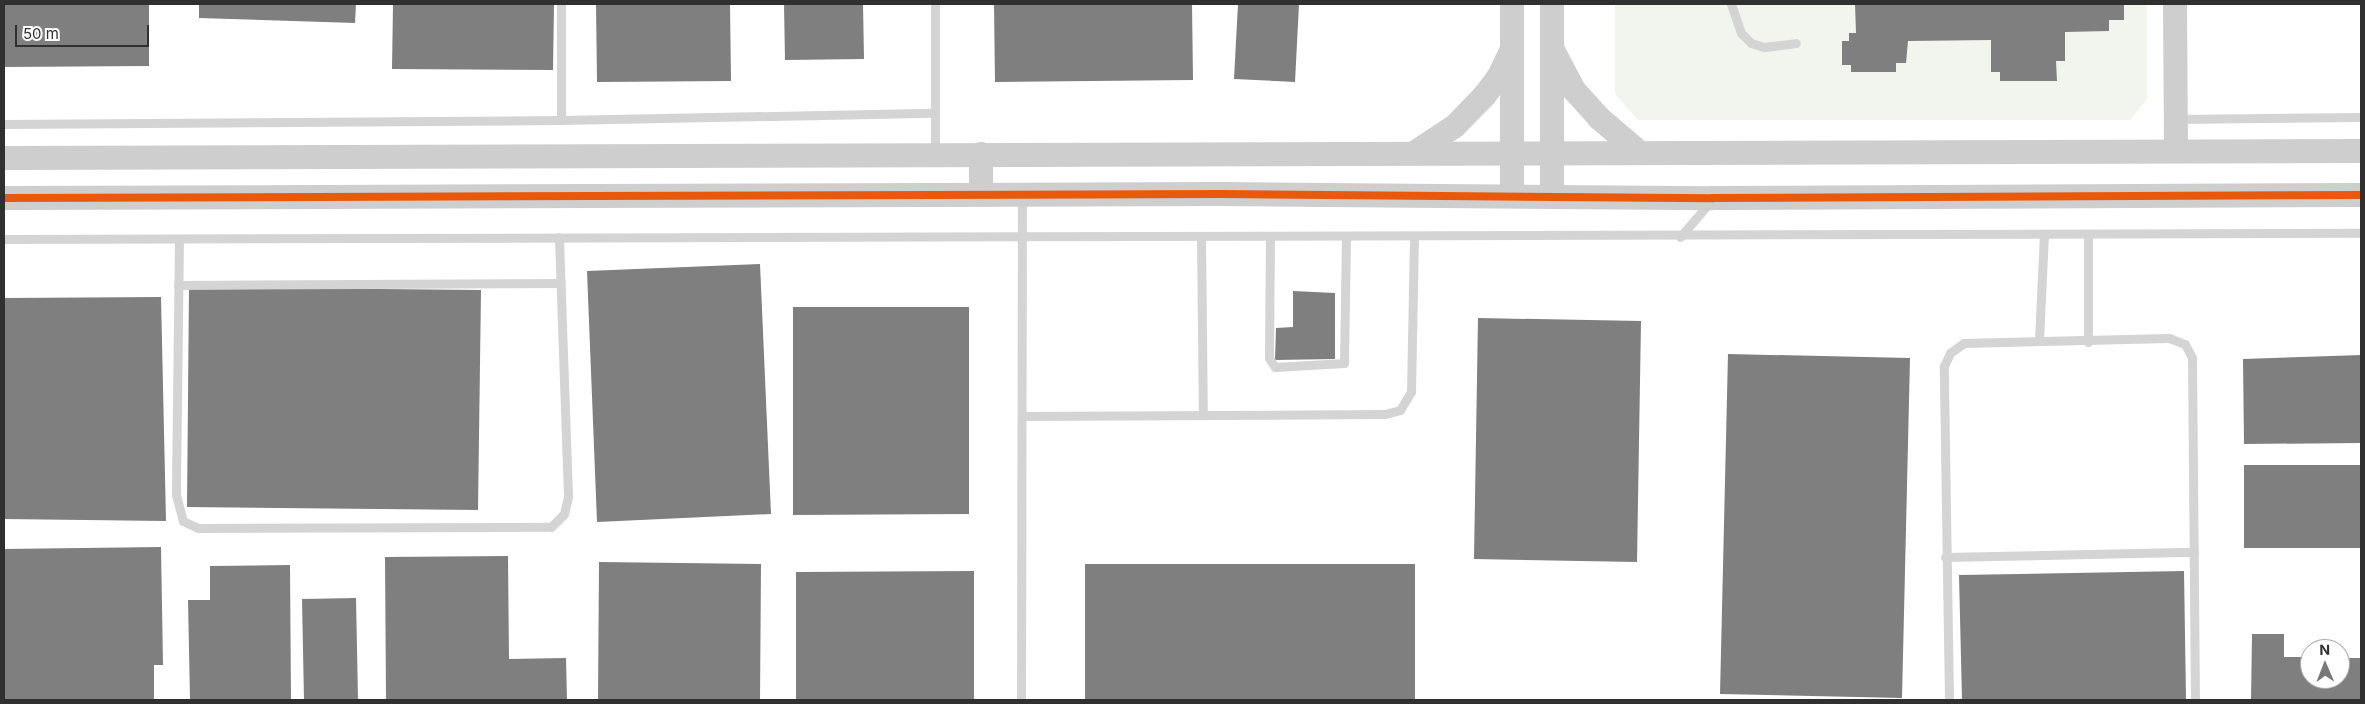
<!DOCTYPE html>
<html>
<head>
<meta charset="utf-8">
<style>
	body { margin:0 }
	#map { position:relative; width:2365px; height:704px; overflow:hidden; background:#fff; font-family:Inter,sans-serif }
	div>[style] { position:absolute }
	.green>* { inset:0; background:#f2f5ed }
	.building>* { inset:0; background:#7f7f7f }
	.lane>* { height:9px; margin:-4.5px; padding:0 4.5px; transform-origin:4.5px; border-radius:4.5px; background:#d4d4d4 }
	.secondary>* { height:24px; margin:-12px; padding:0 12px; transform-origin:12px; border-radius:12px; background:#cecece }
	.cycleway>* { height:8px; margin:-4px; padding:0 4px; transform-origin:4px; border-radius:4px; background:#e8590c }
	span { translate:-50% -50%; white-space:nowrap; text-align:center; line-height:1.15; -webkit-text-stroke:5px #fff; paint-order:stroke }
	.frame { position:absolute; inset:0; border:5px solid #303030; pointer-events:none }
	.north { position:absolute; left:2300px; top:639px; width:50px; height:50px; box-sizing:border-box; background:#fff; border:1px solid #acacac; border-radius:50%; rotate:359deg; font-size:14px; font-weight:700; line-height:20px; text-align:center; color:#303030 }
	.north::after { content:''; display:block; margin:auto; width:18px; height:22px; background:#787878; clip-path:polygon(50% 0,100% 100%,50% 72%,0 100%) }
	.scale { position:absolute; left:15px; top:25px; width:134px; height:22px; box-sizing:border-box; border:2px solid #303030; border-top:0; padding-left:6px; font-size:15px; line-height:18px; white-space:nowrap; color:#303030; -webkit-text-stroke:4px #fff; paint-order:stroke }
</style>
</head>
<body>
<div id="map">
	<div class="green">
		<i style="clip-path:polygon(1615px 4px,2147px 4px,2147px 99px,2130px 120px,1638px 120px,1615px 94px)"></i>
	</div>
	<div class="building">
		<i style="clip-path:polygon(4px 4px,149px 4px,149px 66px,4px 67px)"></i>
		<i style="clip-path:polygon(199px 4px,356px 4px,355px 23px,199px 18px)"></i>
		<i style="clip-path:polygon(393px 4px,554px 4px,553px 70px,392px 69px)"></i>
		<i style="clip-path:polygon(596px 4px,730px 4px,731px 81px,597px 82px)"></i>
		<i style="clip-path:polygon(784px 4px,863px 4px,864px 59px,785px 60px)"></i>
		<i style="clip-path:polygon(994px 4px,1192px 4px,1193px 80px,995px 82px)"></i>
		<i style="clip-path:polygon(1238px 4px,1299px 4px,1295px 82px,1234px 79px)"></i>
		<i style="clip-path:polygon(1855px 4px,2124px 4px,2124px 20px,2109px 20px,2109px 31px,2065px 32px,2065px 61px,2056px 61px,2057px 81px,2000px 81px,2000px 72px,1991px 72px,1991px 40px,1908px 41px,1906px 63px,1896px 63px,1896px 72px,1851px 72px,1851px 65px,1842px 65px,1842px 41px,1849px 41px,1849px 33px,1856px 33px)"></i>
		<i style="clip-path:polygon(760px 264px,771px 514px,597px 522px,587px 271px)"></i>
		<i style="clip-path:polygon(189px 287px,481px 290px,478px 510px,187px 507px)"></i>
		<i style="clip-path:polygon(1293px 291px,1335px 293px,1335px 359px,1275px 360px,1276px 328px,1293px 327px)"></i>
		<i style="clip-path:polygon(161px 297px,166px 521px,4px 519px,5px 298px)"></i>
		<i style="clip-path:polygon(793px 307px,969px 307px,969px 514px,793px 515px)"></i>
		<i style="clip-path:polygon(1478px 318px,1641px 321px,1637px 562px,1474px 559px)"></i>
		<i style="clip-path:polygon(1728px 354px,1910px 358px,1902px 698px,1720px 694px)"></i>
		<i style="clip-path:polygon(2361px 355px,2361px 443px,2244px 444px,2243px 359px)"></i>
		<i style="clip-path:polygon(2244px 465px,2361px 465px,2361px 548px,2244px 548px)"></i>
		<i style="clip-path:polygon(161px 547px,163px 665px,154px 665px,154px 700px,4px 700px,4px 549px)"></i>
		<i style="clip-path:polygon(508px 556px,509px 659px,566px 658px,567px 700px,386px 700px,385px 557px)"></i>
		<i style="clip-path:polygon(599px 562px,761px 564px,760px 700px,598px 700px)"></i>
		<i style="clip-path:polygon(1085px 564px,1415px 564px,1415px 700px,1085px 700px)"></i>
		<i style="clip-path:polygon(290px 565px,291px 700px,190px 700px,188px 600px,210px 600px,210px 566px)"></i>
		<i style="clip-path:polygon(974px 571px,974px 700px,796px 700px,796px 572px)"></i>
		<i style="clip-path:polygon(2184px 571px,2186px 700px,1962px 700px,1959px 575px)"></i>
		<i style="clip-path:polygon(356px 598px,358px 700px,304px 700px,302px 599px)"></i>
		<i style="clip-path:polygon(2252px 634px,2284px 634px,2284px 657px,2310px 657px,2310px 679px,2340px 679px,2340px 658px,2361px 658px,2361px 700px,2251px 700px)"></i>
	</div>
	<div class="lane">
		<i style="left:561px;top:4px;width:116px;rotate:90deg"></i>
		<i style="left:935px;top:4px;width:149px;rotate:90deg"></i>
		<i style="left:1731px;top:4px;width:31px;rotate:71deg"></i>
		<i style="left:1741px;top:33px;width:14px;rotate:45deg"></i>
		<i style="left:1751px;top:43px;width:14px;rotate:17deg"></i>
		<i style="left:1764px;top:47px;width:32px;rotate:-7deg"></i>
		<i style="left:2176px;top:119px;width:185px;rotate:-0.6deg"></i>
		<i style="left:4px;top:124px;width:557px;rotate:-0.41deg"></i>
		<i style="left:561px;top:120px;width:373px;rotate:-1.1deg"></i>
		<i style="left:2088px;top:234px;width:108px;rotate:90deg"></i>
		<i style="left:1201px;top:236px;width:179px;rotate:89.4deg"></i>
		<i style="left:1270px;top:236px;width:122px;rotate:90.5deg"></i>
		<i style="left:1269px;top:358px;width:11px;rotate:56deg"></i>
		<i style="left:1275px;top:367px;width:69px;rotate:-3.3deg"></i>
		<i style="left:1344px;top:363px;width:127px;rotate:-89.1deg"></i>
		<i style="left:1680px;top:237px;width:46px;rotate:-49.4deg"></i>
		<i style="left:4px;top:239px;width:2357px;rotate:-0.15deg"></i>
		<i style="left:179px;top:239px;width:256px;rotate:90.7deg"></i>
		<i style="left:176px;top:495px;width:27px;rotate:75deg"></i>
		<i style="left:183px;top:521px;width:17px;rotate:25deg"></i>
		<i style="left:198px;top:528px;width:353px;rotate:-0.2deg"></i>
		<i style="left:551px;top:527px;width:18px;rotate:-45deg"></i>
		<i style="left:564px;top:514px;width:18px;rotate:-77deg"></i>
		<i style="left:568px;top:496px;width:259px;rotate:-92deg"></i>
		<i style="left:178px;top:285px;width:382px;rotate:-0.3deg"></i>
		<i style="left:2039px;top:340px;width:105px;rotate:-87.3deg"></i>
		<i style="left:1022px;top:416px;width:363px;rotate:-0.3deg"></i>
		<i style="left:1385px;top:414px;width:16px;rotate:-15deg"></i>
		<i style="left:1400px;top:410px;width:21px;rotate:-59deg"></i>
		<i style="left:1411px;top:392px;width:156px;rotate:-88.9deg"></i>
		<i style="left:1945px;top:557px;width:249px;rotate:-1.2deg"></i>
		<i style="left:1021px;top:700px;width:504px;rotate:-89.89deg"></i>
		<i style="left:1949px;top:700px;width:334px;rotate:-90.9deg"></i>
		<i style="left:1944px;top:366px;width:14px;rotate:-65deg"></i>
		<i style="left:1950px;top:353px;width:17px;rotate:-36deg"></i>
		<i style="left:1964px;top:343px;width:205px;rotate:-1.4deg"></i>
		<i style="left:2169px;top:338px;width:17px;rotate:21deg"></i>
		<i style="left:2185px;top:344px;width:16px;rotate:63deg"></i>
		<i style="left:2192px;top:358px;width:342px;rotate:89.5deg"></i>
	</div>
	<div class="secondary">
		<i style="left:1552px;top:4px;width:191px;rotate:90deg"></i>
		<i style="left:2175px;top:4px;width:147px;rotate:89.6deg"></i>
		<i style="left:1554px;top:52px;width:43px;rotate:62.2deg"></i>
		<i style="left:1574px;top:90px;width:38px;rotate:48deg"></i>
		<i style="left:1599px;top:118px;width:52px;rotate:40.4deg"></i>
		<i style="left:1417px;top:151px;width:45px;rotate:-33.3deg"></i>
		<i style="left:1455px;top:126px;width:43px;rotate:-45.9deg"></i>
		<i style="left:1485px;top:95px;width:21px;rotate:-53deg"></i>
		<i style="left:1498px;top:78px;width:28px;rotate:-64deg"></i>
		<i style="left:4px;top:158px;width:2357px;rotate:-0.17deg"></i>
		<i style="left:981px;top:195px;width:41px;rotate:-90deg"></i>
		<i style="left:1512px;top:195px;width:191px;rotate:-90deg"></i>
		<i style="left:4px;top:198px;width:1217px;rotate:-0.19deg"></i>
		<i style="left:1221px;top:194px;width:492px;rotate:0.5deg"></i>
		<i style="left:1713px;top:198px;width:648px;rotate:-0.27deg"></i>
	</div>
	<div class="cycleway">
		<i style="left:4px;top:198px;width:1217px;rotate:-0.19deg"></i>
		<i style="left:1221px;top:194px;width:492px;rotate:0.5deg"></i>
		<i style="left:1713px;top:198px;width:648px;rotate:-0.27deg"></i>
	</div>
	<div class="frame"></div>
	<div class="north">N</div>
	<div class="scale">50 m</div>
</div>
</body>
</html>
